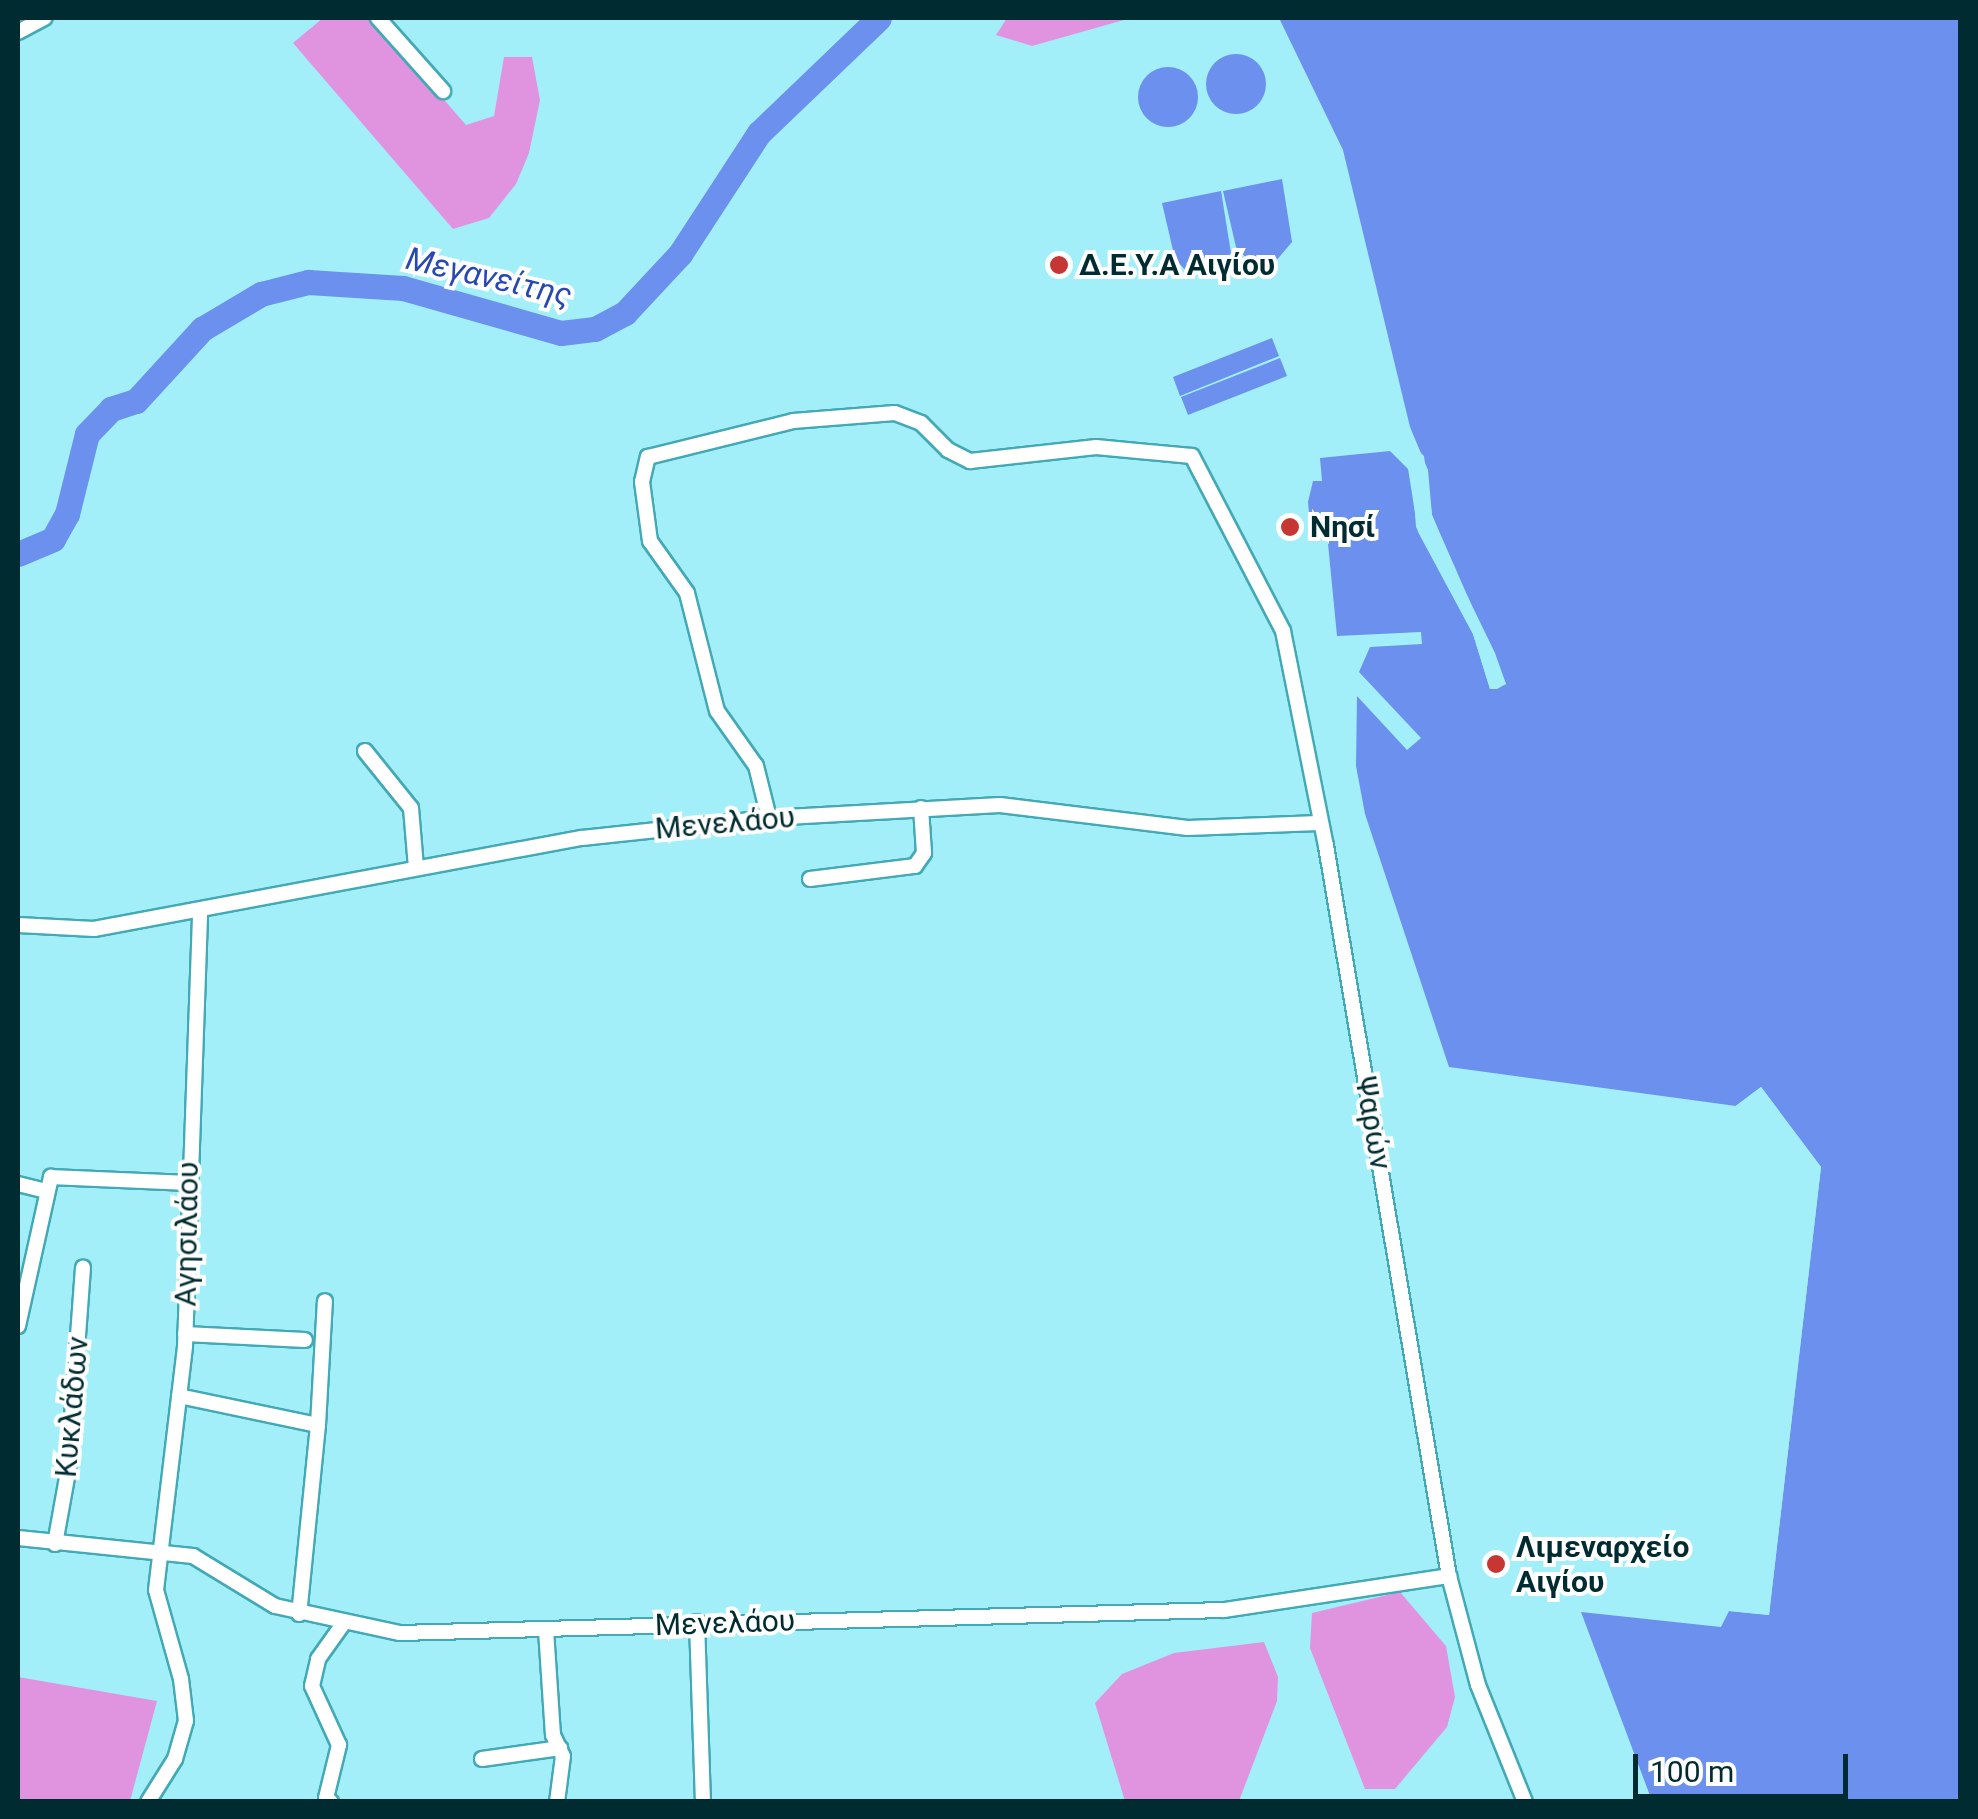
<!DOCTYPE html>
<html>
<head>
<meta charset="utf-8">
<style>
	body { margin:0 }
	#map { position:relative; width:1978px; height:1819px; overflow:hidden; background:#a3eff9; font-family:Roboto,sans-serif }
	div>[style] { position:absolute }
	.green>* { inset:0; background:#e094e0 }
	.water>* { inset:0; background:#6b90ed }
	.round { border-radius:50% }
	.pier>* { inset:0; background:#a3eff9 }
	.river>* { height:25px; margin:-12.5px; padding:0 12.5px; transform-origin:12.5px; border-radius:12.5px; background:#6b90ed }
	.roads { filter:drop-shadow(2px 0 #42a9b5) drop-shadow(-2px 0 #42a9b5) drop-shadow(0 2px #42a9b5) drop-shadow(0 -2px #42a9b5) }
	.street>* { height:14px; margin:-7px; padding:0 7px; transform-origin:7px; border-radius:7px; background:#fff }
	.dots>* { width:28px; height:28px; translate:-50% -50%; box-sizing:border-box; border:5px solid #fff; border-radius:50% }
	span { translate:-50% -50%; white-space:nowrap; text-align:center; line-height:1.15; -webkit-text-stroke:8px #fff; paint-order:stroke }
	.poi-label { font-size:30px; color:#002c31; font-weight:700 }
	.left { translate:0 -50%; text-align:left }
	.street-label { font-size:30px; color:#002c31 }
	.water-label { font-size:32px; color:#2747b2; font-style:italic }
	.frame { position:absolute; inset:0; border:20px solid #002c31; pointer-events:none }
	.scale { position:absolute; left:1633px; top:1754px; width:215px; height:45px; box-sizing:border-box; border:5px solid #002c31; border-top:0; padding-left:12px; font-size:30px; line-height:35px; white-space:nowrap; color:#002c31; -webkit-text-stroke:8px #fff; paint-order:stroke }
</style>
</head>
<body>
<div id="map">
	<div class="green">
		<i style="clip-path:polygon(323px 18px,373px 18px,466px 125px,494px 116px,504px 57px,532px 57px,540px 100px,529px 153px,516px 184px,489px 218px,453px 229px,293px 43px)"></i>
		<i style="clip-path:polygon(1007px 18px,1131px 18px,1032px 46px,996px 35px)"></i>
		<i style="clip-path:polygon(1400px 1592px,1446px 1646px,1455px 1697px,1447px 1727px,1395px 1789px,1365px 1789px,1310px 1648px,1312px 1613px)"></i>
		<i style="clip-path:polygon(1264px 1642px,1278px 1677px,1277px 1701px,1239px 1801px,1125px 1801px,1095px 1703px,1122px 1674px,1174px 1653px)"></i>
		<i style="clip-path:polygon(18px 1677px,157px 1701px,130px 1801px,18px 1801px)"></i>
	</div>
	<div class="water">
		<i style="clip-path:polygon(1279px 18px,1960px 18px,1960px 1801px,1652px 1801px,1581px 1612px,1721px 1627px,1729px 1611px,1769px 1615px,1821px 1167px,1761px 1087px,1736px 1106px,1449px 1067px,1365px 814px,1356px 766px,1357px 696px,1407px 750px,1421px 738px,1359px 672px,1370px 647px,1422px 644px,1421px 632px,1337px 636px,1325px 513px,1309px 513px,1308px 502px,1313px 481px,1322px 481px,1320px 458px,1390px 451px,1407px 462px,1418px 532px,1473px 634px,1490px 689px,1506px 684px,1432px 515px,1428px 470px,1410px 427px,1343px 150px)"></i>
		<i class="round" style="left:1206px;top:54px;width:60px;height:60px"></i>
		<i class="round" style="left:1138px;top:67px;width:60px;height:60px"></i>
		<i style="clip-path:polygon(1282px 179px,1292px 242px,1275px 262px,1250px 262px,1236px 247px,1223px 191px)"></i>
		<i style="clip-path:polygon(1221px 191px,1231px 253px,1214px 273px,1189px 274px,1175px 259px,1162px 203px)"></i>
		<i style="clip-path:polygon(1272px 338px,1279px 356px,1180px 396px,1173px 377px)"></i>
		<i style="clip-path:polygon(1280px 358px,1287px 376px,1188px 415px,1181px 397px)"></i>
	</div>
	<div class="pier">
		<i style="clip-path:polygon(1412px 444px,1424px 456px,1432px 515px,1447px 554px,1495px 653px,1506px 684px,1497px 689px,1490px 689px,1473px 634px,1416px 527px,1412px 473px,1390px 451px,1404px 452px,1413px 464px,1420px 525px,1477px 632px,1494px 685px,1500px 682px,1482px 634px,1429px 524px,1423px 471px)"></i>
		<i style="clip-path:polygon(1761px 1087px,1821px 1167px,1769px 1615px,1729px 1611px,1765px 1610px,1816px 1168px,1760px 1094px,1730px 1110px)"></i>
	</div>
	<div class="river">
		<i style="left:18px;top:554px;width:38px;rotate:-23deg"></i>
		<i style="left:53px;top:539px;width:29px;rotate:-61deg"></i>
		<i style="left:67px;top:514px;width:82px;rotate:-76deg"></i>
		<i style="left:87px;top:434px;width:35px;rotate:-46deg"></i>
		<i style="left:111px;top:409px;width:26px;rotate:-18deg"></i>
		<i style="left:136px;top:401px;width:98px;rotate:-47.5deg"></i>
		<i style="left:202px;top:329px;width:69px;rotate:-30.7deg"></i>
		<i style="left:261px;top:294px;width:49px;rotate:-14.3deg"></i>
		<i style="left:308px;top:282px;width:95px;rotate:3.6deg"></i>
		<i style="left:403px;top:288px;width:164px;rotate:15.9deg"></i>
		<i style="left:561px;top:333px;width:34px;rotate:-7deg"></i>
		<i style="left:595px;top:329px;width:34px;rotate:-28deg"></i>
		<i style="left:625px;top:313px;width:81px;rotate:-47deg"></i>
		<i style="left:680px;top:254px;width:145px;rotate:-56.9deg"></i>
		<i style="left:759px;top:133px;width:166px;rotate:-43.8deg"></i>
	</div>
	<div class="roads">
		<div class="street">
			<i style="left:378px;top:18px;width:98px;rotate:48.3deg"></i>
			<i style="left:18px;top:32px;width:30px;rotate:-28deg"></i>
			<i style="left:365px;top:751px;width:73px;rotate:51.1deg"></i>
			<i style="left:411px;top:808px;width:59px;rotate:85.2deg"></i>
			<i style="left:769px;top:818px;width:54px;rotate:-104deg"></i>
			<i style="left:756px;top:766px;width:67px;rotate:-125.3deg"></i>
			<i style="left:717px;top:711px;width:122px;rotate:-104.3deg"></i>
			<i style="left:687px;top:593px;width:64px;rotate:-125.4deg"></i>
			<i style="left:650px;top:541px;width:60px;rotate:-97.7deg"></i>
			<i style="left:642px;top:482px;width:26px;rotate:-77deg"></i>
			<i style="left:648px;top:457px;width:149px;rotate:-13.9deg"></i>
			<i style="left:793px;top:421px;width:102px;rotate:-4.5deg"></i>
			<i style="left:895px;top:413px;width:28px;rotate:21deg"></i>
			<i style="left:921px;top:423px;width:38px;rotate:45deg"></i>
			<i style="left:948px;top:450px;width:25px;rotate:27deg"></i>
			<i style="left:970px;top:461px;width:127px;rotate:-6.3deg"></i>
			<i style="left:1096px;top:447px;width:96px;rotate:5.4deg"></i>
			<i style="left:1192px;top:456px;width:197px;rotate:62.5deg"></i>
			<i style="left:1283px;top:631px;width:219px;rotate:78.7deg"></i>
			<i style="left:1326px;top:846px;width:740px;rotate:80.44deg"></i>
			<i style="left:1449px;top:1576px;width:113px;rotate:75.1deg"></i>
			<i style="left:1478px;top:1685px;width:126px;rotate:68.1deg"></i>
			<i style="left:810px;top:879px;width:106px;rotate:-7.1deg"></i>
			<i style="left:915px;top:866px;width:16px;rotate:-55deg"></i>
			<i style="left:924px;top:853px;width:45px;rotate:-93.8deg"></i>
			<i style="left:18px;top:925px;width:76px;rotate:3deg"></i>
			<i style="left:94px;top:929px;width:496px;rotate:-10.6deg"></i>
			<i style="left:582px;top:838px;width:188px;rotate:-6.1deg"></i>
			<i style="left:769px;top:818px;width:231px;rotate:-3.2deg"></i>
			<i style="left:1000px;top:805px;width:189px;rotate:7deg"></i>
			<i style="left:1188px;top:828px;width:131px;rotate:-2.2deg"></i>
			<i style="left:18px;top:1184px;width:29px;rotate:14deg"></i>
			<i style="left:18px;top:1326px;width:153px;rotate:-77.5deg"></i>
			<i style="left:51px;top:1177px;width:137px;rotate:2.5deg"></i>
			<i style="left:185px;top:1334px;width:120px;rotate:2.9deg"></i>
			<i style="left:179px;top:1396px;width:142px;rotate:11.8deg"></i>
			<i style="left:318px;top:1425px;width:190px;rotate:95.7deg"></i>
			<i style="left:318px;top:1425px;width:124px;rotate:-86.8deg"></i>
			<i style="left:18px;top:1538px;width:176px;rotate:5.9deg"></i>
			<i style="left:193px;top:1556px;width:96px;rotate:31.4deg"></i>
			<i style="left:275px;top:1606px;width:128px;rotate:12.2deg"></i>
			<i style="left:400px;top:1633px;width:824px;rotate:-1.6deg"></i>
			<i style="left:1224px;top:1610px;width:228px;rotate:-8.6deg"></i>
			<i style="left:55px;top:1544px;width:73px;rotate:-79.8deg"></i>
			<i style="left:68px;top:1472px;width:205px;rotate:-85.8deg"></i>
			<i style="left:697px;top:1622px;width:180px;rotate:88.1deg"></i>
			<i style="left:546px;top:1630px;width:105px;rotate:86.2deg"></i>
			<i style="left:553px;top:1735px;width:23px;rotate:65deg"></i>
			<i style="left:563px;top:1756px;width:46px;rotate:97.4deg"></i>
			<i style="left:482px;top:1759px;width:79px;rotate:-8deg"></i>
			<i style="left:148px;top:1802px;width:51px;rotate:-57.9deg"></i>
			<i style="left:175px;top:1759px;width:40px;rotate:-74deg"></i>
			<i style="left:186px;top:1721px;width:42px;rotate:-96.8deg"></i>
			<i style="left:181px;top:1679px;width:92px;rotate:-105.7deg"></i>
			<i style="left:156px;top:1590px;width:246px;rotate:-83.2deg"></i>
			<i style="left:185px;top:1346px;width:435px;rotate:-88deg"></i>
			<i style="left:331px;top:1802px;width:6px;rotate:-141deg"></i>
			<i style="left:326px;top:1798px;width:55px;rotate:-76.2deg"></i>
			<i style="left:339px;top:1745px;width:65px;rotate:-114.6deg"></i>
			<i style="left:312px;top:1686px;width:28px;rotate:-77deg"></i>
			<i style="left:318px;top:1659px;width:43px;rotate:-54.5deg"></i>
		</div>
	</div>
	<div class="dots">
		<i style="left:1059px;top:265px;background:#c63733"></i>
		<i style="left:1290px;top:527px;background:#c63733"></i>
		<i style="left:1496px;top:1564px;background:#c63733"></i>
	</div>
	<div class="poi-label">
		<span class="left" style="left:1079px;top:265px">Δ.Ε.Υ.Α Αιγίου</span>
		<span class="left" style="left:1310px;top:527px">Νησί</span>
		<span class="left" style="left:1516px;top:1564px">Λιμεναρχείο<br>Αιγίου</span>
	</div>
	<div class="street-label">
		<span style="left:725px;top:823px;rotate:-5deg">Μενελάου</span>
		<span style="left:1373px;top:1123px;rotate:80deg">Ψαρών</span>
		<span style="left:187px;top:1234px;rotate:-89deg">Αγησιλάου</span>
		<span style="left:72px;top:1407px;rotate:-85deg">Κυκλάδων</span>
		<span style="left:725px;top:1623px;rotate:-2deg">Μενελάου</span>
	</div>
	<div class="water-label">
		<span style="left:489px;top:277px;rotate:13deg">Μεγανείτης</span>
	</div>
	<div class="frame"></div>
	<div class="scale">100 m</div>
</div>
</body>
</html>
